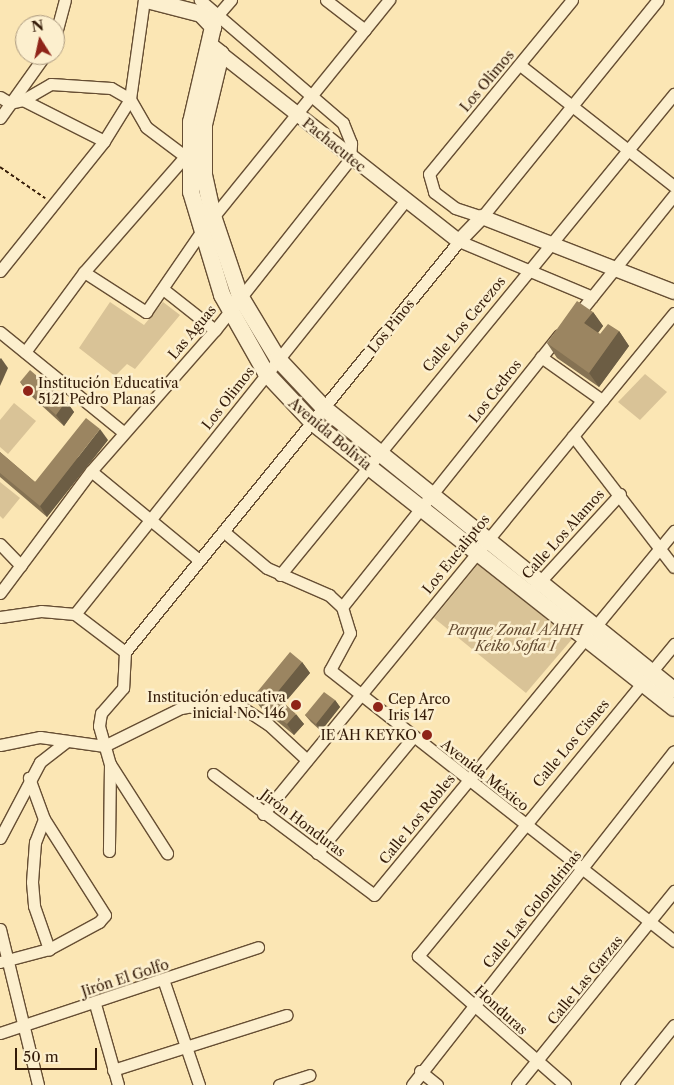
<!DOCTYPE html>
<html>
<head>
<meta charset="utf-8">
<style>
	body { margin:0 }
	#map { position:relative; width:674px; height:1085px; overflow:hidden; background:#fbe6b4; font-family:"Libre Caslon Text",serif }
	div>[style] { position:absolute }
	.green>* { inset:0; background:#d9c397 }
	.path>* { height:2px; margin-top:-1px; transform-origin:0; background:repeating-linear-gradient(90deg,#341b08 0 4px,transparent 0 6.5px) }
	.roads { filter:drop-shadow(1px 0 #664e33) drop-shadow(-1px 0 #664e33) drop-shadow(0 1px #664e33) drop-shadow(0 -1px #664e33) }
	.minor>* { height:11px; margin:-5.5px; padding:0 5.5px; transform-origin:5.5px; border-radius:5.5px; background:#fcefce }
	.tertiary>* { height:14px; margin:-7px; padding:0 7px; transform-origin:7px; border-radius:7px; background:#fcefce }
	.secondary>* { height:16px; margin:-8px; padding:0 8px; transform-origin:8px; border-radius:8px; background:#fcefce }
	.wall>* { inset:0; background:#857253 }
	.shaded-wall>* { inset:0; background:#6c5d44 }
	.building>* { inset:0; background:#9b8561 }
	.dots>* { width:14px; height:14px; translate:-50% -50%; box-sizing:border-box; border:2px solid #fcefce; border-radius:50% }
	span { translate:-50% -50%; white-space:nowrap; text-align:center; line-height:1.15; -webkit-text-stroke:5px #fcefce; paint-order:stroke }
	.street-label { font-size:14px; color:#341b08 }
	.poi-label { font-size:14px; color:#341b08 }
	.left { translate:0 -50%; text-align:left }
	.right { translate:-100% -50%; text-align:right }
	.park-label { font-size:14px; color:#664d33; font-style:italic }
	.north { position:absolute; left:15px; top:15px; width:50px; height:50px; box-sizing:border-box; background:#fcefce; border:1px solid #ac9a7f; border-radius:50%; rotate:350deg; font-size:14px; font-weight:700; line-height:20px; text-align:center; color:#341b08 }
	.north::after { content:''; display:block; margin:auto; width:18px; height:22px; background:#8f2418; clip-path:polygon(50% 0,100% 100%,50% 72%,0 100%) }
	.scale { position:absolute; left:15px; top:1048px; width:82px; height:22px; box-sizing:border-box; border:2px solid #341b08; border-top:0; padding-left:6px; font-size:15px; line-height:18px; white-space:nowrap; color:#341b08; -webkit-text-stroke:4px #fcefce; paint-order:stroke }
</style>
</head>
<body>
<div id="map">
	<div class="green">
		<i style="clip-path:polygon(110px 302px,144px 325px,163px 302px,180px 315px,135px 369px,127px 364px,115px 376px,79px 348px)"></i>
		<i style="clip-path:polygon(645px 374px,667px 392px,640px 420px,618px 402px)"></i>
		<i style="clip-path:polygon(14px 403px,36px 421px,8px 454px,0 447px,0 420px)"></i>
		<i style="clip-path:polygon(0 482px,20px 498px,3px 519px,0 516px)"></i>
		<i style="clip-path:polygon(478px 564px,573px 638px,526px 693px,434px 618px)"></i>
	</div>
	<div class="path">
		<i style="left:0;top:167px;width:55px;rotate:34.6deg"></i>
	</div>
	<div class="roads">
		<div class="minor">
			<i style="left:326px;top:0;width:49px;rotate:37.6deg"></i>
			<i style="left:572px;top:0;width:225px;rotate:129.4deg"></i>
			<i style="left:429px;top:174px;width:19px;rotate:74deg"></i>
			<i style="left:434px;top:192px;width:26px;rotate:37deg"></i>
			<i style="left:455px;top:208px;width:28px;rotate:18deg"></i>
			<i style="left:482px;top:217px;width:279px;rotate:-51deg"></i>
			<i style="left:216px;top:17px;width:23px;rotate:-49deg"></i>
			<i style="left:55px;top:37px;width:38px;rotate:-75deg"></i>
			<i style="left:520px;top:65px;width:196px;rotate:38.2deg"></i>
			<i style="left:0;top:97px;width:12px;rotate:31deg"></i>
			<i style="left:10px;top:103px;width:13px;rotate:-13deg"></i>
			<i style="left:23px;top:100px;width:32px;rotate:-30deg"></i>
			<i style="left:51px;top:84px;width:60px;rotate:3.8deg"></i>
			<i style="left:111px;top:88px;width:22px;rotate:30deg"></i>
			<i style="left:130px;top:99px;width:32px;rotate:60deg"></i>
			<i style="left:146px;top:127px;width:45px;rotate:36.9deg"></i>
			<i style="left:23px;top:100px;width:91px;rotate:26.8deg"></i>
			<i style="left:0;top:118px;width:77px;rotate:-54.5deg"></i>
			<i style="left:0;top:271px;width:166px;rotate:-51.3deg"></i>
			<i style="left:104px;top:141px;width:49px;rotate:-58.2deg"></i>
			<i style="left:130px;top:99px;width:100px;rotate:-82deg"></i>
			<i style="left:84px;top:272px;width:74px;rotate:32.8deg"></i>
			<i style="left:146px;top:312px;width:97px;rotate:-55.5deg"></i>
			<i style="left:201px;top:232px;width:299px;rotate:-51deg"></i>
			<i style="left:163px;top:289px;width:66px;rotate:38.3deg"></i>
			<i style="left:575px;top:318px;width:158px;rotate:-51.2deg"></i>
			<i style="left:0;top:332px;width:159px;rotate:39.1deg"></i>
			<i style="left:25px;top:352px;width:99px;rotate:-53.6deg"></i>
			<i style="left:84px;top:272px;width:158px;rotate:-48.8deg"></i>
			<i style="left:541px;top:357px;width:75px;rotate:35.2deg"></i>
			<i style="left:573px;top:436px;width:165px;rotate:52.4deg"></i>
			<i style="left:91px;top:471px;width:140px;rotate:39.5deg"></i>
			<i style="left:223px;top:531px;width:57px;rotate:40.1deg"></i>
			<i style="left:267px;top:568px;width:68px;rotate:23.5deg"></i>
			<i style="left:329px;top:595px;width:18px;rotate:43deg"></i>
			<i style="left:342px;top:607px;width:27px;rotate:73deg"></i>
			<i style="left:350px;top:633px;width:42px;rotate:118.4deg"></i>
			<i style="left:330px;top:670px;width:438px;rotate:38.2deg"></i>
			<i style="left:0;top:544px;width:30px;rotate:46deg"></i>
			<i style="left:280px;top:575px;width:622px;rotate:-50.68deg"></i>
			<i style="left:535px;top:587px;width:126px;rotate:-47.6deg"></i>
			<i style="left:0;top:593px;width:152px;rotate:-53.3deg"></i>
			<i style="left:91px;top:471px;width:188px;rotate:-48.7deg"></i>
			<i style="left:215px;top:330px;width:218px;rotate:-51.7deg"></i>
			<i style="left:350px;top:159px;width:16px;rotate:-86deg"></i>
			<i style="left:351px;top:143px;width:22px;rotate:-112deg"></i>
			<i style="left:343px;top:123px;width:189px;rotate:-139.3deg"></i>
			<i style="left:342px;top:607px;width:348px;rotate:-51.4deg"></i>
			<i style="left:75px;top:614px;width:529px;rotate:-51.37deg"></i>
			<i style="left:0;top:617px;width:41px;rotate:-8.3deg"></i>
			<i style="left:41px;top:611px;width:34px;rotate:5deg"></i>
			<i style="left:75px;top:614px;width:63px;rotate:37.2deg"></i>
			<i style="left:125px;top:652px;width:36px;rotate:93deg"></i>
			<i style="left:123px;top:688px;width:33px;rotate:131deg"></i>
			<i style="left:101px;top:713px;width:13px;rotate:99deg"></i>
			<i style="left:99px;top:726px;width:40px;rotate:74deg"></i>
			<i style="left:110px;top:764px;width:87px;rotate:90.7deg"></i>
			<i style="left:125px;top:652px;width:530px;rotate:-50.9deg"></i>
			<i style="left:459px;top:241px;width:144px;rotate:22.8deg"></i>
			<i style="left:0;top:745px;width:41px;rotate:-11.3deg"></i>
			<i style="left:40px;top:737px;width:65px;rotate:8deg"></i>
			<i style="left:104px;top:746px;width:86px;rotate:-26.3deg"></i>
			<i style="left:181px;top:708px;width:39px;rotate:-10deg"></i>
			<i style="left:219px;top:701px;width:25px;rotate:16deg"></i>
			<i style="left:243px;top:708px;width:30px;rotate:33deg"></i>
			<i style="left:268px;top:724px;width:53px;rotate:42.7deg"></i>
			<i style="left:110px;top:764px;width:106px;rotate:57.4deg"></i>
			<i style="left:213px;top:774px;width:201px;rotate:36.9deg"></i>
			<i style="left:374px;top:895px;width:472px;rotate:-50.5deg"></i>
			<i style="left:263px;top:814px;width:648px;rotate:-50.64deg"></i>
			<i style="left:44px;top:819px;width:25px;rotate:111deg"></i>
			<i style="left:35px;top:842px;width:40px;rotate:94.3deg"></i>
			<i style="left:32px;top:882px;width:24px;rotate:85deg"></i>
			<i style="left:34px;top:906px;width:46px;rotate:70.8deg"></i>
			<i style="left:0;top:838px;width:86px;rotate:-62.2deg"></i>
			<i style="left:40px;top:762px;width:34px;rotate:-38deg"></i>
			<i style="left:317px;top:853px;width:151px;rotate:-50.4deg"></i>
			<i style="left:0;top:929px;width:161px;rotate:76.3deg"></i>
			<i style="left:0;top:962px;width:51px;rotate:-14.9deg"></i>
			<i style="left:49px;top:949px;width:57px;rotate:-28.4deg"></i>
			<i style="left:99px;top:922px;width:9px;rotate:-49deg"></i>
			<i style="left:105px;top:915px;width:114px;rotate:-122.4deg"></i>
			<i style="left:44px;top:819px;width:44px;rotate:-110.1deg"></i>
			<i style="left:164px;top:982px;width:109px;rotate:71.2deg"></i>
			<i style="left:95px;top:1004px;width:84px;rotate:74.1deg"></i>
			<i style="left:0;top:1033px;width:272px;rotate:-18.4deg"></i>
			<i style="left:113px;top:1070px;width:182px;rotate:-17.6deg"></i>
			<i style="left:420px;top:1071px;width:22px;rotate:39deg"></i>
			<i style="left:279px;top:1085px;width:32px;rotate:-18deg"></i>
			<i style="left:412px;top:1085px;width:424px;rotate:-51.9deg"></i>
			<i style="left:517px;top:1085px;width:250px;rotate:-51deg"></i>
			<i style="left:565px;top:1085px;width:196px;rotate:-138.7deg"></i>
			<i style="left:418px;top:956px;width:404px;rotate:-50.6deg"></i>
			<i style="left:626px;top:1085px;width:77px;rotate:-51.3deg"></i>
		</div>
		<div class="tertiary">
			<i style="left:221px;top:54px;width:303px;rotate:38.2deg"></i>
			<i style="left:459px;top:241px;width:33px;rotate:-46deg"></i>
			<i style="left:482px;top:217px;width:206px;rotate:21.3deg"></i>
		</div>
		<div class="secondary">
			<i style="left:147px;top:0;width:56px;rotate:14.5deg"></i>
			<i style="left:201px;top:14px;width:18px;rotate:47deg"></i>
			<i style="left:213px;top:27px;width:98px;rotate:103deg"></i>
			<i style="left:191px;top:122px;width:70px;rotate:90deg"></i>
			<i style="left:191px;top:192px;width:108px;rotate:73.2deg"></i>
			<i style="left:222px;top:295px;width:90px;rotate:60.6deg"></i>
			<i style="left:266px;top:373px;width:67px;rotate:46.8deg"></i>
			<i style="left:312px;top:422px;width:461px;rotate:38.3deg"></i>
			<i style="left:212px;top:47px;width:11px;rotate:38deg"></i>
			<i style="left:221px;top:54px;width:73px;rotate:103.5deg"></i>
			<i style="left:204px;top:125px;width:50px;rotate:90deg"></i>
			<i style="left:204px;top:175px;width:42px;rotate:77.6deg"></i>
			<i style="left:213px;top:216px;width:84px;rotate:71.4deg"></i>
			<i style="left:240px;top:296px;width:74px;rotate:58.9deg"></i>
			<i style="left:278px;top:359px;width:67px;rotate:46.8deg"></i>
			<i style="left:324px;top:408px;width:449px;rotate:38.9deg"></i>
		</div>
	</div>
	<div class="wall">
		<i style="clip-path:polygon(593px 312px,603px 326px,598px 333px,600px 334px,619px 331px,629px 346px,599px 387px,557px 358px,547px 343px)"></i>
		<i style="clip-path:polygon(20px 382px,66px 401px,74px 412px,64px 426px,28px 393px)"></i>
		<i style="clip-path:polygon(108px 440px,47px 517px,0 477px,0 452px,35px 482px)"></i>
		<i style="clip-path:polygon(302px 662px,310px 673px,284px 703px,304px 724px,294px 735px,261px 708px,253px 697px)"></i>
		<i style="clip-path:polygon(335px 700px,340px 707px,321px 731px,311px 722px,305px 715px)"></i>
	</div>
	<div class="shaded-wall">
		<i style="clip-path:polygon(593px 312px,603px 326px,594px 338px,584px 323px)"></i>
		<i style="clip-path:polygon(619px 331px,629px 346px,599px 387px,589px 373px)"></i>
		<i style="clip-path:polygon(1px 358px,8px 368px,0 386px,0 359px)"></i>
		<i style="clip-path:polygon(66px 401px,74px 412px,64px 426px,56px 415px)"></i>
		<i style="clip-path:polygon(100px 429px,108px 440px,47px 517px,40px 506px)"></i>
		<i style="clip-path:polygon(302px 662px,310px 673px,282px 706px,275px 695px)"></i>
		<i style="clip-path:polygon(335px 700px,340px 707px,321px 731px,316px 724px)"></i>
		<i style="clip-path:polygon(296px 714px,304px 724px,294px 735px,287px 724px)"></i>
	</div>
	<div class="building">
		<i style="clip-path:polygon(577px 301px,593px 312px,584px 323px,600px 334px,608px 324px,619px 331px,589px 373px,547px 343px)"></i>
		<i style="clip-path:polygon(30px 370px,66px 401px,56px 415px,20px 382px)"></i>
		<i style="clip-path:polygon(86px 418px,100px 429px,40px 506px,0 473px,0 452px,35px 482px)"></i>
		<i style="clip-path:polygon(290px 652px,302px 662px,275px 695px,296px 714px,287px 724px,253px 697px)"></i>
		<i style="clip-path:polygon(324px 692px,335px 700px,316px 724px,305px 715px)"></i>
	</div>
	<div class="dots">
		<i style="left:28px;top:391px;background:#8f2418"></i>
		<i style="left:296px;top:705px;background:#8f2418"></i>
		<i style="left:378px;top:707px;background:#8f2418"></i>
		<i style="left:427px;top:735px;background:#8f2418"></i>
	</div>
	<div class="street-label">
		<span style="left:487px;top:81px;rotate:-50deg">Los Olimos</span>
		<span style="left:334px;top:145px;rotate:39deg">Pachacutec</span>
		<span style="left:464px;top:324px;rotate:-50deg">Calle Los Cerezos</span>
		<span style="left:391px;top:326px;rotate:-51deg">Los Pinos</span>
		<span style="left:192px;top:332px;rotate:-50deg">Las Aguas</span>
		<span style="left:495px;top:391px;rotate:-52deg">Los Cedros</span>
		<span style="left:228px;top:398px;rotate:-52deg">Los Olimos</span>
		<span style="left:330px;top:434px;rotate:40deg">Avenida Bolivia</span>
		<span style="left:563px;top:534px;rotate:-48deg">Calle Los Alamos</span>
		<span style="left:456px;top:554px;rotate:-51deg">Los Eucaliptos</span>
		<span style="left:571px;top:743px;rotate:-50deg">Calle Los Cisnes</span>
		<span style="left:485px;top:775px;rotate:38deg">Avenida México</span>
		<span style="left:417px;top:819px;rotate:-51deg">Calle Los Robles</span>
		<span style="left:303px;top:823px;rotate:37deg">Jirón Honduras</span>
		<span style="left:532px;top:909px;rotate:-51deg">Calle Las Golondrinas</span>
		<span style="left:125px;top:978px;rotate:-18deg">Jirón El Golfo</span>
		<span style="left:585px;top:980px;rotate:-51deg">Calle Las Garzas</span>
		<span style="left:501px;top:1010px;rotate:42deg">Honduras</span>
	</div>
	<div class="poi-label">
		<span class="left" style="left:38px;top:391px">Institución Educativa<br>5121 Pedro Planas</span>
		<span class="right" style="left:286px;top:705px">Institución educativa<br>inicial No. 146</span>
		<span class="left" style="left:388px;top:707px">Cep Arco<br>Iris 147</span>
		<span class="right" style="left:417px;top:735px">IE AH KEYKO</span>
	</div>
	<div class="park-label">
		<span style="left:515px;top:638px">Parque Zonal AAHH<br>Keiko Sofía I</span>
	</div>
	<div class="north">N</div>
	<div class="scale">50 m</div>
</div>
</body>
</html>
